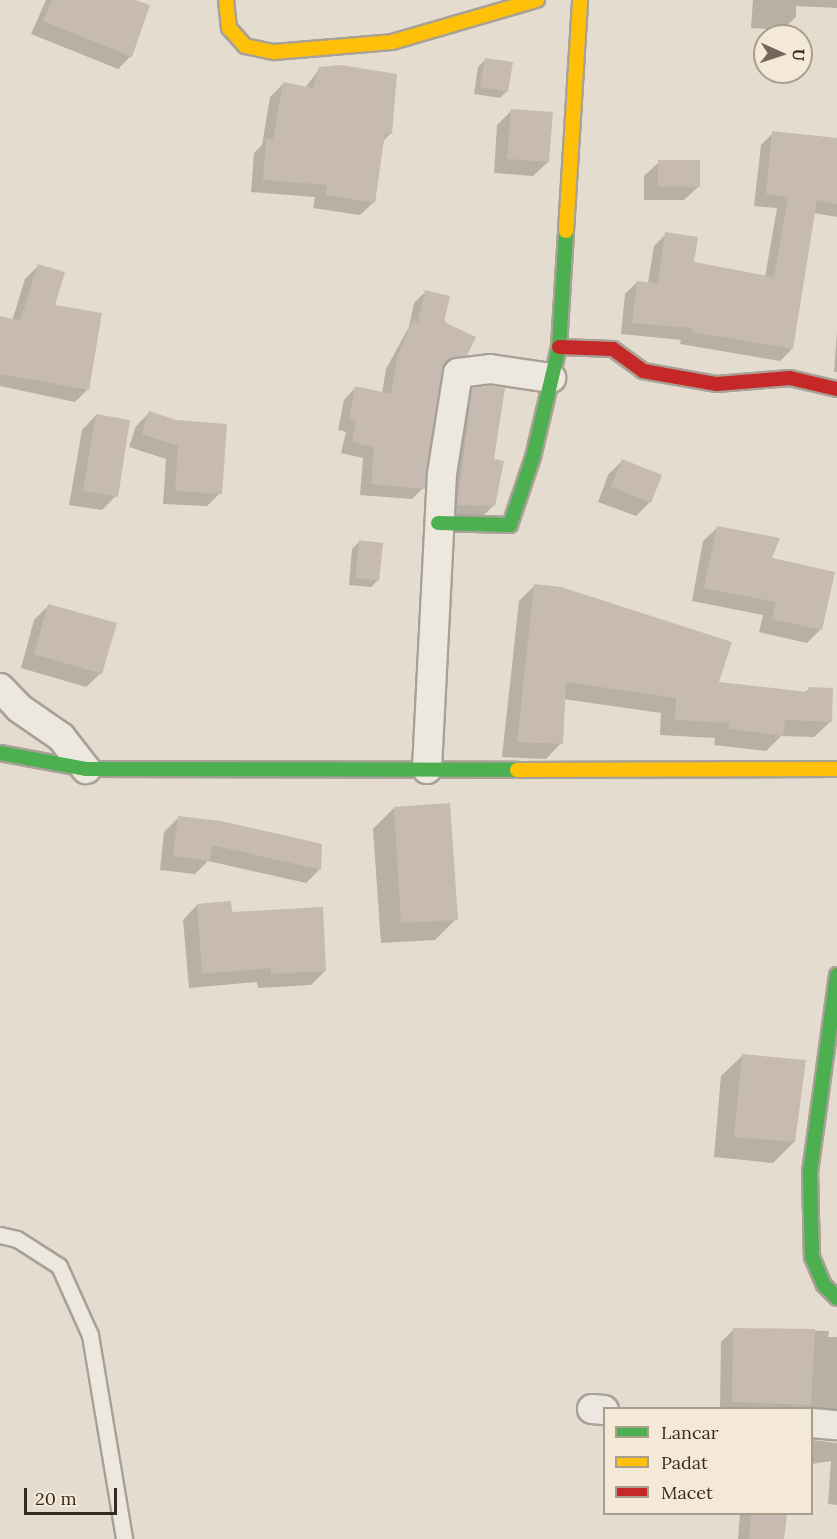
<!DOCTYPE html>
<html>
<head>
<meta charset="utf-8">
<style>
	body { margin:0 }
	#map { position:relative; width:837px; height:1539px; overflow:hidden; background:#e4dccf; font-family:Lora,serif }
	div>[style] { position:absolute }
	.shadow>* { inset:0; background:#0003 }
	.building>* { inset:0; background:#c7bab0 }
	.roads { filter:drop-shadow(2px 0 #a9a198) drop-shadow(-2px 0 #a9a198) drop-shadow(0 2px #a9a198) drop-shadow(0 -2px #a9a198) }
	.lane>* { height:15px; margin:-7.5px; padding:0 7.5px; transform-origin:7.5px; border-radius:7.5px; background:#ece8e0 }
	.street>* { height:28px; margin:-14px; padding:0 14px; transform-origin:14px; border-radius:14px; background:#ece8e0 }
	.fast>* { height:14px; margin:-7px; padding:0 7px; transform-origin:7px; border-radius:7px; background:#4caf50 }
	.slow>* { height:14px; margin:-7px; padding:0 7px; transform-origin:7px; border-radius:7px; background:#ffc107 }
	.jam>* { height:14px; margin:-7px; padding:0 7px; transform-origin:7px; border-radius:7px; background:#c62828 }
	span { translate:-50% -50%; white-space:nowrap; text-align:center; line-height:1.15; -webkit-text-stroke:4.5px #f4e9d6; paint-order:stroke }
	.legend { position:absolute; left:603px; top:1407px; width:210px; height:108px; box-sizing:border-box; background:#f4e9d6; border:2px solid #a99d8d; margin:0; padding:8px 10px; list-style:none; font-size:18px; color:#382a20 }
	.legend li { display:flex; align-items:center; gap:12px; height:30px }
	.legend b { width:30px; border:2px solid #a99d8d }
	.north { position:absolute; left:753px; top:24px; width:60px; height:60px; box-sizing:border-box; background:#f4e9d6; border:2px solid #a99d8d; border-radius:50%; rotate:93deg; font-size:16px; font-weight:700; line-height:24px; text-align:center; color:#382a20 }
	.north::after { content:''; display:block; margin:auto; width:21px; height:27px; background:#74685d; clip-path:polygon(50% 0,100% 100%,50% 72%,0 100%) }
	.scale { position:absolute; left:24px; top:1488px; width:93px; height:27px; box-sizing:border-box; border:3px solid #382a20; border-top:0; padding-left:8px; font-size:18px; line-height:21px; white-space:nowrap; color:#382a20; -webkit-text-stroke:4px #f4e9d6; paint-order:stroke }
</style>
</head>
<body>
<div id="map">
	<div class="shadow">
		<i style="clip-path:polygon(46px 0,130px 0,131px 56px,118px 69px,31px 34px)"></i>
		<i style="clip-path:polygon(753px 0,837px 0,837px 8px,796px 6px,796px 17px,782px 30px,751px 28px)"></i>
		<i style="clip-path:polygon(485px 60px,507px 91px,500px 98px,474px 94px,478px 67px)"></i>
		<i style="clip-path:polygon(320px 68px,391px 133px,382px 142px,374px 202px,360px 215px,313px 208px,315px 197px,251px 192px,254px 153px,262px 145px,270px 97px,283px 84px,305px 88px)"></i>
		<i style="clip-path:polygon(512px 110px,548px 162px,533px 176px,494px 173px,497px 125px)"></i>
		<i style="clip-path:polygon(773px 133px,837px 142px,837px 217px,814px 213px,792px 349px,780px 361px,680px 344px,681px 340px,621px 334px,625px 294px,637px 282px,648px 283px,654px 246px,666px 234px,693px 263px,765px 277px,777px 208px,754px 206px,761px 145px)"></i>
		<i style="clip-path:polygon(659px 162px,699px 186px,684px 200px,644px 200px,644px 176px)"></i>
		<i style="clip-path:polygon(38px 266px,88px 389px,75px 402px,0 386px,0 318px,12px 321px,25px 279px)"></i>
		<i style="clip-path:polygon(426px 291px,466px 354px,454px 366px,440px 370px,423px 488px,412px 499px,360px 495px,363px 458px,341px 453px,346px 432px,338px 430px,344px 400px,355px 388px,382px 393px,386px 369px,409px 327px,414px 303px)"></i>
		<i style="clip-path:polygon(837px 331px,837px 372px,834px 372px)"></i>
		<i style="clip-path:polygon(473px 389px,492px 460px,494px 505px,479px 520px,443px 519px,459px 404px)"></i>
		<i style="clip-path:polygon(149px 413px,220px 493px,207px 506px,163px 504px,166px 459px,129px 447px,136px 426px)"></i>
		<i style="clip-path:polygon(96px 415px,116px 496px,102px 510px,69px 505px,82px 430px)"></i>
		<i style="clip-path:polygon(622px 461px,650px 502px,636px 516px,598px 502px,608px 475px)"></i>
		<i style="clip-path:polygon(717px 528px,770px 559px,821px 629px,807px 643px,759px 632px,763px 615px,692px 601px,703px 541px)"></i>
		<i style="clip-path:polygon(359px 542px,378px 580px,371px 587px,349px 585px,352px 549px)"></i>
		<i style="clip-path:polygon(535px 585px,717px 684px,804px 693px,809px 689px,830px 722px,814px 737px,781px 736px,766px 751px,714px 745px,715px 738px,660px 735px,661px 713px,563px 699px,561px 743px,546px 759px,502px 757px,519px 601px)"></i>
		<i style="clip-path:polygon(49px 605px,101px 673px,86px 687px,21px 668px,34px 620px)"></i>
		<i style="clip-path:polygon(394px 808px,456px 919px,435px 940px,381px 943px,373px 829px)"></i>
		<i style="clip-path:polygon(179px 817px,320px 869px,306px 883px,208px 861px,195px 874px,160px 870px,164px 832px)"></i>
		<i style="clip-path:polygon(197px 905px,231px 914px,325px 971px,311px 985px,258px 988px,257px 982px,189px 988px,183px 920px)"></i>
		<i style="clip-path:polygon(742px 1056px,794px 1142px,773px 1163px,714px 1157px,721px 1076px)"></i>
		<i style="clip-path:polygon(734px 1329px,829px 1331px,828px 1337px,837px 1337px,837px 1428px,812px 1421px,812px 1408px,720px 1408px,721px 1342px)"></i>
		<i style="clip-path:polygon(812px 1440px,837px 1443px,837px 1505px,828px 1504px,831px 1461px,812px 1464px)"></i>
		<i style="clip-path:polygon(740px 1514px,785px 1514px,783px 1539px,738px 1539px)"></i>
	</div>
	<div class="building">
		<i style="clip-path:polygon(52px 0,135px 0,150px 5px,132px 57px,43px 21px)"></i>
		<i style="clip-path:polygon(485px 58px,513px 62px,508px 92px,480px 87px)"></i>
		<i style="clip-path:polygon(341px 65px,397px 74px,392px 134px,385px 133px,375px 203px,326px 195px,327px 185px,263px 180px,266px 139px,273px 139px,283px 82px,313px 88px,319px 67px)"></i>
		<i style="clip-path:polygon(511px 109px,553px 112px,549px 162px,507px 159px)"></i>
		<i style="clip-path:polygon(772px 131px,837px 138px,837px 204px,817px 200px,793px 349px,692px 332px,692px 328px,632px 323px,637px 281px,658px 283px,665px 232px,698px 237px,694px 262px,774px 277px,788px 197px,766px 194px)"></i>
		<i style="clip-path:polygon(658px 160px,700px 160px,700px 187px,658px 186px)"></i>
		<i style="clip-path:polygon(38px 264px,65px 272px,55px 305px,102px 313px,89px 390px,0 374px,0 316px,20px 321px)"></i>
		<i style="clip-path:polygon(425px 290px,450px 296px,444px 322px,476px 337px,467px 355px,447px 361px,442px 370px,425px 489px,371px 484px,374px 447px,352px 442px,356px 421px,349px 419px,355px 386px,391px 394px,397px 357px,413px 320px,418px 322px)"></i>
		<i style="clip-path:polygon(490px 386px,505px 388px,494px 459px,504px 461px,495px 506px,457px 505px,472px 388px)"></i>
		<i style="clip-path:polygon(149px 411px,176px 420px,227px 424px,222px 494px,175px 491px,178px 446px,142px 434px)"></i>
		<i style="clip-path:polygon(96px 414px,130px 420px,118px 497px,83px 491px)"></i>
		<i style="clip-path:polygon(622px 459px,662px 475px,651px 503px,611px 487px)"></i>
		<i style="clip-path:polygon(717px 526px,780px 538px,772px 558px,835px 572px,822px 630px,772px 619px,776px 602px,704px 588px)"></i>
		<i style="clip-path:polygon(359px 540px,383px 543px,379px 581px,355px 578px)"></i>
		<i style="clip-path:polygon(534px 584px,561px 587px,732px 642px,719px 682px,808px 692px,809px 687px,833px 688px,832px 722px,785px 720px,783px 736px,729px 729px,729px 723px,675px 720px,676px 698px,566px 682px,563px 744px,517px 742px)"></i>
		<i style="clip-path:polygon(48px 604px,117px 623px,102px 674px,34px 654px)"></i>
		<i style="clip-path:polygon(450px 803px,458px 920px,401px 923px,394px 807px)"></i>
		<i style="clip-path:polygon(178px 816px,221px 821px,322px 844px,321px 870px,212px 845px,210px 861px,173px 856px)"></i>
		<i style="clip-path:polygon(231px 901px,232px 912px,323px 907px,326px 971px,271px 974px,271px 968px,202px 974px,197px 904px)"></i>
		<i style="clip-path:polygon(742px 1054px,806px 1060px,795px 1142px,734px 1137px)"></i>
		<i style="clip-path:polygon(733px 1328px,815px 1329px,811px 1405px,732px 1402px)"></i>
		<i style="clip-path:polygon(751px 1514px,787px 1514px,784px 1539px,749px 1539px)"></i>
	</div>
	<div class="roads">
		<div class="lane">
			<i style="left:0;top:1235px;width:17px;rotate:13deg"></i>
			<i style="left:17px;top:1239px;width:50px;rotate:32.7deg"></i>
			<i style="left:59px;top:1266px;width:76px;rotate:65.8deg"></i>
			<i style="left:90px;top:1335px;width:207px;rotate:80.5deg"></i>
		</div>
		<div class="street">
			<i style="left:0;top:688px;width:28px;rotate:46deg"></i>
			<i style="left:19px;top:708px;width:51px;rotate:34.6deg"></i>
			<i style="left:61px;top:737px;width:41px;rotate:52deg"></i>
			<i style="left:427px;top:769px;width:295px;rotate:-87.1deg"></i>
			<i style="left:442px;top:474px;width:102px;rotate:-81deg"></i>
			<i style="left:458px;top:373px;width:32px;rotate:-7deg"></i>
			<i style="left:490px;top:369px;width:62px;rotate:8.4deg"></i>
			<i style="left:592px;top:1409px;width:12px;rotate:5deg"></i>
			<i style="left:812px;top:1423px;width:25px;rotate:5deg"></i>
		</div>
		<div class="fast">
			<i style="left:438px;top:523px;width:72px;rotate:1.6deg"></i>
			<i style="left:510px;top:525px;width:72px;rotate:-71.3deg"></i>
			<i style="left:533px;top:457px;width:113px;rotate:-76.7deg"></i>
			<i style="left:559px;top:347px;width:116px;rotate:-86.5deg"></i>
			<i style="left:0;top:753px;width:87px;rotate:10.5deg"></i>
			<i style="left:86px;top:769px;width:431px;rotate:0.1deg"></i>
			<i style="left:837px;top:975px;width:198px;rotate:97.8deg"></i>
			<i style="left:810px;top:1171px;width:86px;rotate:88.7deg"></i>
			<i style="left:812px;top:1257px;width:30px;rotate:67deg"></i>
			<i style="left:824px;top:1285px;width:18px;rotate:45deg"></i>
		</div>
		<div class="slow">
			<i style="left:226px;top:0;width:28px;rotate:84deg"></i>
			<i style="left:229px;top:28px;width:24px;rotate:48deg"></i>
			<i style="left:245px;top:46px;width:30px;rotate:12deg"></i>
			<i style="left:274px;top:52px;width:118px;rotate:-4.8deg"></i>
			<i style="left:392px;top:42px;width:151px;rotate:-16.2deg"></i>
			<i style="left:566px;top:231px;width:231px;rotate:-86.5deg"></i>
			<i style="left:517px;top:770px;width:320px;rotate:-0.2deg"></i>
		</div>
		<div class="jam">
			<i style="left:559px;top:347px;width:54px;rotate:2.1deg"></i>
			<i style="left:613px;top:349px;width:37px;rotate:36deg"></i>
			<i style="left:643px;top:371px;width:75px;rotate:10deg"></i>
			<i style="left:717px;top:384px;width:73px;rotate:-4.7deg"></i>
			<i style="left:790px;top:378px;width:48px;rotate:13.2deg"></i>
		</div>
	</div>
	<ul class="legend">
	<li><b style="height:8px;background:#4caf50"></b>Lancar</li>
	<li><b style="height:8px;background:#ffc107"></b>Padat</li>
	<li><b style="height:8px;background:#c62828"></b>Macet</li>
	</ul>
	<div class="north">U</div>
	<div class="scale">20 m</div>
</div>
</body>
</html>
